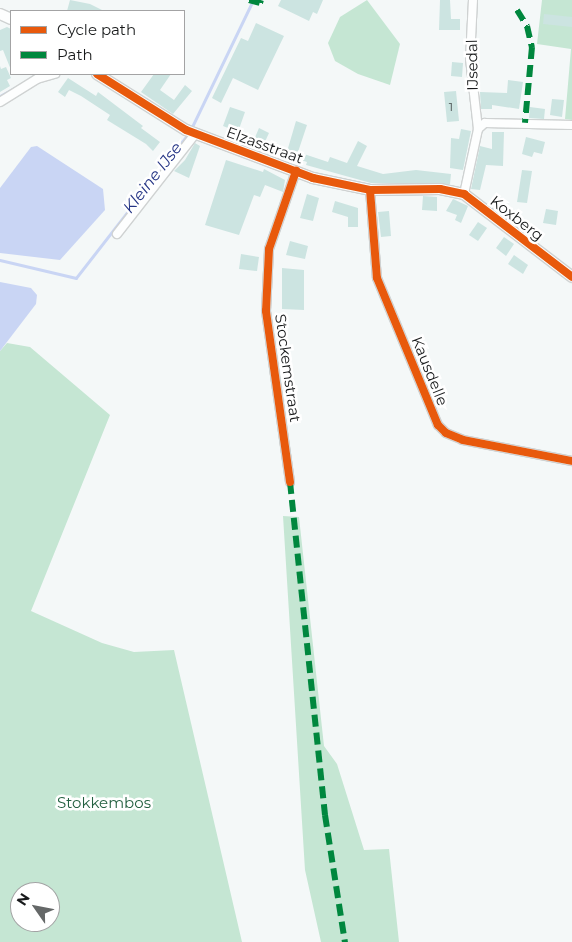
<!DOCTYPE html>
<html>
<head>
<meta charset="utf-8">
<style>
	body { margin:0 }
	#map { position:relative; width:572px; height:942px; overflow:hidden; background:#f4f8f8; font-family:Montserrat,sans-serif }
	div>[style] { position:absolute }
	.green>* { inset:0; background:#c5e6d3 }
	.water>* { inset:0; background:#c9d5f4 }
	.stream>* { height:2.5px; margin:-1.25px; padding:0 1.25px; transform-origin:1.25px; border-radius:1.25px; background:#c9d5f4 }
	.building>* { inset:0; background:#cce4e1 }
	.roads { filter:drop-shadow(1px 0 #cfd2d2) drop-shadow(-1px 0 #cfd2d2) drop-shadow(0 1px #cfd2d2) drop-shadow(0 -1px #cfd2d2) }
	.minor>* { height:8px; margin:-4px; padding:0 4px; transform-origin:4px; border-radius:4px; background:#fdfefe }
	.tertiary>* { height:10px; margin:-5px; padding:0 5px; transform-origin:5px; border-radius:5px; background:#fdfefe }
	.quiet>* { height:6px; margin-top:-3px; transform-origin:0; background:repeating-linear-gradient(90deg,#00873e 0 12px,transparent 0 18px) }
	.cycleway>* { height:8px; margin:-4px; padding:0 4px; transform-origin:4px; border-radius:4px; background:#e8590c }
	span { translate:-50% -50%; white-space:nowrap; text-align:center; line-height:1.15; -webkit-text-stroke:5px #fff; paint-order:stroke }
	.number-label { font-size:12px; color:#454c4c }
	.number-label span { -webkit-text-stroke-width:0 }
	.street-label { font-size:15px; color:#181a1b }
	.park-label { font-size:15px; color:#236040 }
	.water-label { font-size:16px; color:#243485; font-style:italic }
	.legend { position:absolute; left:10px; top:10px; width:175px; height:65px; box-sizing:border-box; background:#fff; border:1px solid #a3a3a4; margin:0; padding:6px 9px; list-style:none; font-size:15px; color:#181a1b }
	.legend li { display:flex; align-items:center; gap:10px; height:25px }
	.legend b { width:25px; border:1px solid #a3a3a4 }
	.north { position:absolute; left:10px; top:882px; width:50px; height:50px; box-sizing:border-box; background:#fff; border:1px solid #a3a3a4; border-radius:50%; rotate:303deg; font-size:14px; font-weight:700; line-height:20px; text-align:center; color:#181a1b }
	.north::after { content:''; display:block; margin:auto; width:18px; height:22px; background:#656868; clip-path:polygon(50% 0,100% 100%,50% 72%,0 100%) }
</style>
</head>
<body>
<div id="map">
	<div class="green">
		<i style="clip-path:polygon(367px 0,400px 44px,390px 85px,358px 74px,335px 61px,328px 43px,340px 17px)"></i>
		<i style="clip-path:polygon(542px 0,572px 0,572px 120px,565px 119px,571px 49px,537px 44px)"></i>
		<i style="clip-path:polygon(evenodd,7px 343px,30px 347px,110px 415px,31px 611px,102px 643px,134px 652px,174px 650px,242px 942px,0 942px,0 351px,7px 343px,20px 892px,50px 892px,50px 922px,20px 922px,20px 892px)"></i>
		<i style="clip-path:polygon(283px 516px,299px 517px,324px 746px,337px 764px,364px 850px,389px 849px,399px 942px,321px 942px,305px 870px)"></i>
	</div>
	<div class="water">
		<i style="clip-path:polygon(37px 146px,103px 189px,105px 210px,60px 260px,0 253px,0 188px,31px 147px)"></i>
		<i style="clip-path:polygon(0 282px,31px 288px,37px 295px,36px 304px,0 351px)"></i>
	</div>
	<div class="stream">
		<i style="left:0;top:96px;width:18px;rotate:-29deg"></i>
		<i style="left:191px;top:129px;width:143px;rotate:-64.3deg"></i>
		<i style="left:0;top:260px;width:78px;rotate:13.3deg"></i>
		<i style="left:76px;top:278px;width:182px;rotate:-52.1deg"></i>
	</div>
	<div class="building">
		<i style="clip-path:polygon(70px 0,90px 4px,104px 11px,67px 11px)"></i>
		<i style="clip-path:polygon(281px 0,323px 0,317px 14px,313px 12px,309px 21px,278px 6px)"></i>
		<i style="clip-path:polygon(440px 0,450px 0,451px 19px,460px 19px,460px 30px,439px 30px)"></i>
		<i style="clip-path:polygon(544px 14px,572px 17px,572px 27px,543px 24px)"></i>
		<i style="clip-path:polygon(256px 23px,284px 36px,258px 90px,233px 78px,221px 103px,212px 98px,241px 38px,248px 41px)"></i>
		<i style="clip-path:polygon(7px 27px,11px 29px,11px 70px,3px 50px,0 51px,0 30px)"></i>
		<i style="clip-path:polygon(452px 62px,463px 63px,462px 77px,451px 76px)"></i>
		<i style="clip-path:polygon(0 66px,1px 69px,6px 67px,11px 78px,7px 80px,10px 86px,0 92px)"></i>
		<i style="clip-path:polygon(154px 74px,171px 74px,160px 90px,174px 100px,185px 85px,192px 91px,173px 114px,141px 92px)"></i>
		<i style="clip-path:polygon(68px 78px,96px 96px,98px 92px,143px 126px,141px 128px,160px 142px,153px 151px,146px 144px,107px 120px,110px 115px,81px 96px,69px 90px,65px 97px,58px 92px)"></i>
		<i style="clip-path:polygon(508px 80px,523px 82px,519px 109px,492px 105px,492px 109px,481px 109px,480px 92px,507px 93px)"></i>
		<i style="clip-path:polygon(456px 91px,459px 121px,447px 122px,444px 92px)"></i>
		<i style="clip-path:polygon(552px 99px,564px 100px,562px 117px,550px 115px)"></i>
		<i style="clip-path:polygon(230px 107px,245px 112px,238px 132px,223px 126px)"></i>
		<i style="clip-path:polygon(530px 107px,545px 109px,544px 119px,529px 118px)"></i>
		<i style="clip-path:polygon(296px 121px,307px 125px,298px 152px,328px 162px,330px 157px,347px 163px,358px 141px,367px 146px,357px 166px,383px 174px,416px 170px,451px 174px,450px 184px,371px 183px,306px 165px,307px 162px,286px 155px)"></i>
		<i style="clip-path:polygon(259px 128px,269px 133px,263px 146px,253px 142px)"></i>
		<i style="clip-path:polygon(461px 129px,471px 131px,463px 170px,450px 168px,451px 138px,459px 139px)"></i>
		<i style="clip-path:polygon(492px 132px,504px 132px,503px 166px,486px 165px,480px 190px,471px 189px,480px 146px,492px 149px)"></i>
		<i style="clip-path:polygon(526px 137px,545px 142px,542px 154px,534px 152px,532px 157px,522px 154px)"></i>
		<i style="clip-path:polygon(195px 143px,200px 146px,189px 178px,174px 171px,185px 160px)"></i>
		<i style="clip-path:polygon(226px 160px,263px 172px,264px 169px,285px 180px,283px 192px,265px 185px,260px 197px,254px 195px,239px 235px,205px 225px)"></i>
		<i style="clip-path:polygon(522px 170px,532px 171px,527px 203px,517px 202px)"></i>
		<i style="clip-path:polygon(307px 194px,319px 198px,313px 221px,300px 218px)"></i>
		<i style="clip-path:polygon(423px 196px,437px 197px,437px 211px,422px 210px)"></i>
		<i style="clip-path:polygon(453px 199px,468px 206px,461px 223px,455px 220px,457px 215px,446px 211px)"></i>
		<i style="clip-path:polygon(335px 201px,358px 208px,358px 227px,348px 227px,348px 217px,332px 212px)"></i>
		<i style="clip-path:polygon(546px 209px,558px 211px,556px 225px,543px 223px)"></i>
		<i style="clip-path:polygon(389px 211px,391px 236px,381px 237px,378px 212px)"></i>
		<i style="clip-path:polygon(478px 222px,487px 228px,478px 241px,469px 235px)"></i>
		<i style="clip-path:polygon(504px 237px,514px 244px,506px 256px,496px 248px)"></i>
		<i style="clip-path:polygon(290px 241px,308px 246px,305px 259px,286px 255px)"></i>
		<i style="clip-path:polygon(241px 254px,259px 257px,257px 271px,239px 269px)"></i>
		<i style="clip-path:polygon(514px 255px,528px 265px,523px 274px,508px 264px)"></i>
		<i style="clip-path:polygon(282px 268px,304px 270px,304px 310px,282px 309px)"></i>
	</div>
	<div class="roads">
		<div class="minor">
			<i style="left:0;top:102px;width:44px;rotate:-31.9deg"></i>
			<i style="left:37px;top:79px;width:19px;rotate:-16deg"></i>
			<i style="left:478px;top:129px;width:9px;rotate:-41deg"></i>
			<i style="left:485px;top:123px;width:87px;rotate:1.3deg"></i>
			<i style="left:370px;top:190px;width:88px;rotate:85.5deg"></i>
			<i style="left:377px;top:278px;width:159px;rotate:67.5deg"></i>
			<i style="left:438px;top:425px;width:11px;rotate:45deg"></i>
			<i style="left:446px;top:433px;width:18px;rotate:22deg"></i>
			<i style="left:463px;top:440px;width:111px;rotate:10.9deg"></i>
			<i style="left:464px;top:194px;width:66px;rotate:-77.8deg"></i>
			<i style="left:478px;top:129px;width:70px;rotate:-96.5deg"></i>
			<i style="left:470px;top:59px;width:59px;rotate:-87.1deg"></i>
			<i style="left:117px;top:234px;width:127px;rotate:-52deg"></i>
			<i style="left:290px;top:482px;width:173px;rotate:-98deg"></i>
			<i style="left:266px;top:311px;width:62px;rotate:-87.2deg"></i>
			<i style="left:269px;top:249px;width:83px;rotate:-70.9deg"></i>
		</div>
		<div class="tertiary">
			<i style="left:0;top:14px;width:12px;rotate:24deg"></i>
			<i style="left:97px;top:74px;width:105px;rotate:32.2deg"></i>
			<i style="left:186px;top:130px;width:136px;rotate:20.7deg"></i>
			<i style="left:313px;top:178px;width:58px;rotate:11.9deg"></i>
			<i style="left:370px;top:190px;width:70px;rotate:-0.8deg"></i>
			<i style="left:440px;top:189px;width:25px;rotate:12deg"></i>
			<i style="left:464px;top:194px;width:136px;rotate:37.5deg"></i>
		</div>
	</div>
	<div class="quiet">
		<i style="left:249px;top:0;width:11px;rotate:15deg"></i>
		<i style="left:260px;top:3px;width:3px;rotate:-72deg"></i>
		<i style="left:517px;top:10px;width:19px;rotate:58deg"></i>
		<i style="left:527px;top:26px;width:22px;rotate:77deg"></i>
		<i style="left:532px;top:47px;width:76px;rotate:95.3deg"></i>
		<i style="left:290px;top:482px;width:335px;rotate:84deg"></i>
		<i style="left:325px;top:815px;width:129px;rotate:81.1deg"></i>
	</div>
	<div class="cycleway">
		<i style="left:97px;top:74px;width:105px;rotate:32.2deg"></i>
		<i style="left:186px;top:130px;width:136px;rotate:20.7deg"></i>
		<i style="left:313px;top:178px;width:58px;rotate:11.9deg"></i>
		<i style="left:370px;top:190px;width:70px;rotate:-0.8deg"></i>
		<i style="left:440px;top:189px;width:25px;rotate:12deg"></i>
		<i style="left:464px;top:194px;width:136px;rotate:37.5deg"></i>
		<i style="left:370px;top:190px;width:88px;rotate:85.5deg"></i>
		<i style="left:377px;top:278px;width:159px;rotate:67.5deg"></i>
		<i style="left:438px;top:425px;width:11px;rotate:45deg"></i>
		<i style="left:446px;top:433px;width:18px;rotate:22deg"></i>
		<i style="left:463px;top:440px;width:111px;rotate:10.9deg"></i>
		<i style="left:290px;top:482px;width:173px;rotate:-98deg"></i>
		<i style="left:266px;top:311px;width:62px;rotate:-87.2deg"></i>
		<i style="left:269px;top:249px;width:83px;rotate:-70.9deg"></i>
	</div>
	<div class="number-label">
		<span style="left:451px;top:107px">1</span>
	</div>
	<div class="street-label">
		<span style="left:472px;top:65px;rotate:-91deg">IJsedal</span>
		<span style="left:265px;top:145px;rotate:20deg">Elzasstraat</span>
		<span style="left:517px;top:218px;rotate:38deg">Koxberg</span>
		<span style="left:288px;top:368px;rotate:82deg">Stockemstraat</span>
		<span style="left:430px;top:371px;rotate:68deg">Kausdelle</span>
	</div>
	<div class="park-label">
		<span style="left:104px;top:803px">Stokkembos</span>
	</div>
	<div class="water-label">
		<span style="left:153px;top:178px;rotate:-52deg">Kleine IJse</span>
	</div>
	<ul class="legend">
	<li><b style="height:6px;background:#e8590c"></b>Cycle path</li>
	<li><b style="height:6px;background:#00873e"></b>Path</li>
	</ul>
	<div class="north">N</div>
</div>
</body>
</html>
